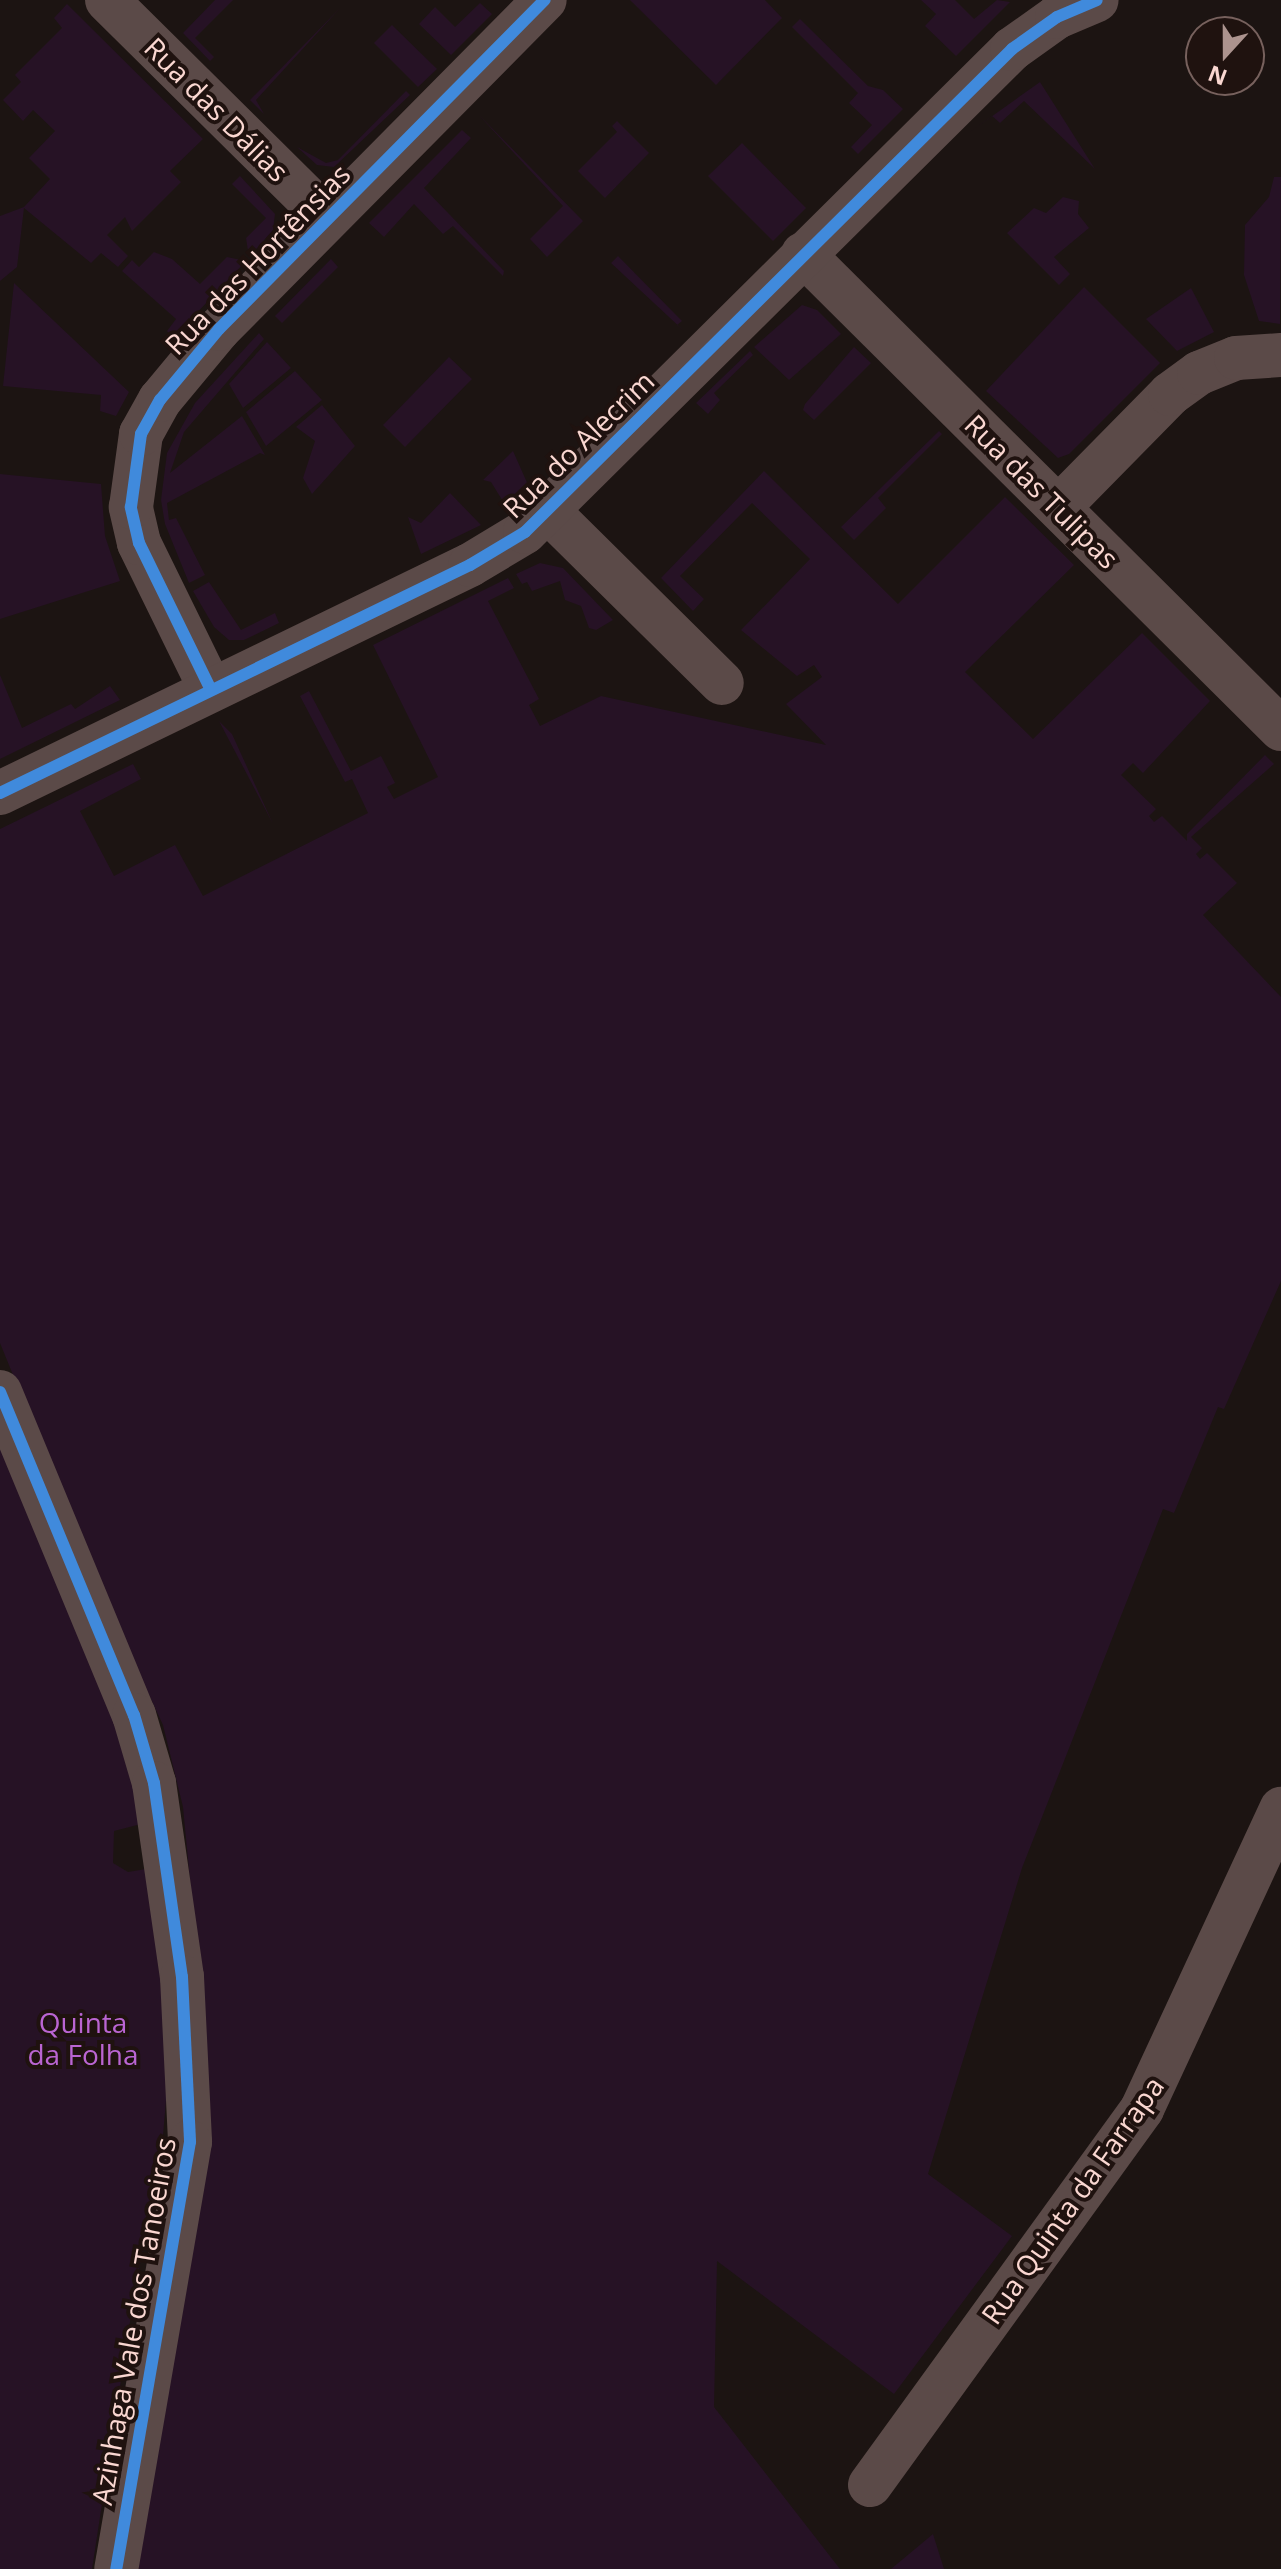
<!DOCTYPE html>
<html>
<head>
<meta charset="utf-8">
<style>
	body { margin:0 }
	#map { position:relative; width:1281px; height:2569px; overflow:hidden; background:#1c1412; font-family:"Open Sans",sans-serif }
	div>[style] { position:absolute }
	.green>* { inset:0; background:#261225 }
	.street>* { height:44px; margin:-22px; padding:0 22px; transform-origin:22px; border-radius:22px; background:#5b4a48 }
	.cycleway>* { height:12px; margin:-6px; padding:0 6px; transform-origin:6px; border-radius:6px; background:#408adc }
	span { translate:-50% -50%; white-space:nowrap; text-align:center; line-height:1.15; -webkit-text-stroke:8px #1f120f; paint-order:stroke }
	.street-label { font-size:28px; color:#fad7d1 }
	.park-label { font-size:28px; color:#ba65d2 }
	.north { position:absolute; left:1185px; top:16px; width:80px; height:80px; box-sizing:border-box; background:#1f120f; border:2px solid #77615d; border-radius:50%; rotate:201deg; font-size:22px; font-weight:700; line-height:32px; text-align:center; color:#fad7d1 }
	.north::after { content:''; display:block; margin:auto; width:28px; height:36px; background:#ac938e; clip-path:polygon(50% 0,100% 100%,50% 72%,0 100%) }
</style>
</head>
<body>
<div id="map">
	<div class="green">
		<i style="clip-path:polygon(215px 0,233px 0,195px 38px,214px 57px,210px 61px,183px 33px)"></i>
		<i style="clip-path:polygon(630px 0,765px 0,782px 18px,716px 85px)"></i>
		<i style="clip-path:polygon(921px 0,955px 0,974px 19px,997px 0,1010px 2px,956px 56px,925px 26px,936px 14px)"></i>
		<i style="clip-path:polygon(480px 3px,492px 14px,451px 55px,419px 24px,435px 7px,455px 27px)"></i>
		<i style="clip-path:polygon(67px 4px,203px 139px,170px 171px,181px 182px,132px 231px,125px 217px,107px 235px,128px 256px,118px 267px,101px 253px,91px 263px,24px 208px,17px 267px,0 281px,0 216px,24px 207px,50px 179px,29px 158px,55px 131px,33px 110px,23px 121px,3px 100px,21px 82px,15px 75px,62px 28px,54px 18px)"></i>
		<i style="clip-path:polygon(341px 7px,256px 100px,264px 114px,250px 100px)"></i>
		<i style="clip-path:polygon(800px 19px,868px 86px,883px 90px,903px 109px,858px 154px,851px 147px,872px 125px,849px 103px,858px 93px,792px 27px)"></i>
		<i style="clip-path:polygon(392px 25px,437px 69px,418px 87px,374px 43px)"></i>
		<i style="clip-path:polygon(1040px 82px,1095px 169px,1024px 101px,1000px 123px,992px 116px,967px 134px)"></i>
		<i style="clip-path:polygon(406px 91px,410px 95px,334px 167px,317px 165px,297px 147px,326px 163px,338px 160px)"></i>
		<i style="clip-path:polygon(478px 114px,583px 221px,547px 257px,530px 239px,563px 206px)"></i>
		<i style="clip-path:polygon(617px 121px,649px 153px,605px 198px,578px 171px,617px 132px,612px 126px)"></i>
		<i style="clip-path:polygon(462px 130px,471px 138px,424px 188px,504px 271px,503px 276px,453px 226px,443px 234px,414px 204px,384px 237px,369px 223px)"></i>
		<i style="clip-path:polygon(742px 143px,806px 208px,773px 241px,708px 176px)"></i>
		<i style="clip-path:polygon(240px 176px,275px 214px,273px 230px,249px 257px,246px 238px,266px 218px,232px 184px)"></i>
		<i style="clip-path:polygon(1274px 177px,1281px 177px,1280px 324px,1259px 321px,1244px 275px,1245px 225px,1269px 197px)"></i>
		<i style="clip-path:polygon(1063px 197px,1079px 201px,1078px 214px,1089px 228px,1054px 257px,1070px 274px,1059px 285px,1007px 233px,1034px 208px,1046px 213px)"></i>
		<i style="clip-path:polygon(154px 252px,172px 259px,200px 284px,227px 257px,246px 261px,173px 338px,167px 331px,176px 319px,122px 271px,132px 260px,139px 267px)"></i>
		<i style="clip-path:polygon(618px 256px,682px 321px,677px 325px,684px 331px,611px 263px)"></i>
		<i style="clip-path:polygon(331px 259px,338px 267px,282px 323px,275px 316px)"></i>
		<i style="clip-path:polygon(14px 283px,129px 392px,116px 416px,100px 411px,101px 395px,3px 386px)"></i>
		<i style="clip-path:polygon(1084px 287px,1160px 363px,1069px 454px,1058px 458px,986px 391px)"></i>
		<i style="clip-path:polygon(1191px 288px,1214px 332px,1177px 351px,1146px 319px)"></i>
		<i style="clip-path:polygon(802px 305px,817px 310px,841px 334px,789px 380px,754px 347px)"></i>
		<i style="clip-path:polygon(259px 333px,264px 339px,184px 432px,170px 473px,242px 416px,265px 455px,260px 453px,167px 503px,169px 520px,176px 518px,205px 575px,189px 583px,165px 524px,161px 500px,167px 453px,195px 403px)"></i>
		<i style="clip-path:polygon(267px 342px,291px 368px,243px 408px,229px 384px)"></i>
		<i style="clip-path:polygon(854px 347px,871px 363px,814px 420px,803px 410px,805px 404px)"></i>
		<i style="clip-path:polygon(750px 351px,753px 355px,714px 393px,720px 400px,708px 414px,696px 403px)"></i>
		<i style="clip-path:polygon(449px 357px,472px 379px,405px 447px,383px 425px)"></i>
		<i style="clip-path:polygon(295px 371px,322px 400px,266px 446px,246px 412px)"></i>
		<i style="clip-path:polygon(322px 405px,355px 446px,312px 494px,303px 478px,315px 441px,296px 427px)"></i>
		<i style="clip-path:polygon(939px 431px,942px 434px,878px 498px,886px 508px,854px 540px,841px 527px)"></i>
		<i style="clip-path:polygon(513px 451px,529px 487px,513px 502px,509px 498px,504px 503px,491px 482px,483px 480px)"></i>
		<i style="clip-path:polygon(764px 471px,898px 604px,1005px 497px,1074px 565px,965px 672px,1033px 739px,1142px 633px,1210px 701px,1143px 773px,1133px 763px,1121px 775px,1156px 809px,1149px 816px,1154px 822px,1162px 816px,1187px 841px,1187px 834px,1265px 755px,1274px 764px,1191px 837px,1202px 848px,1196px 854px,1200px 859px,1207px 853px,1237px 883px,1203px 915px,1281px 997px,1281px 1281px,1224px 1409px,1218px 1407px,1174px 1513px,1163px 1509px,1022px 1868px,928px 2174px,1012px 2236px,894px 2394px,717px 2261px,714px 2407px,840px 2569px,138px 2569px,208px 2151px,205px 2037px,183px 1807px,163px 1725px,105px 1601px,0 1343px,0 829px,133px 764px,141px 779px,80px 811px,114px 876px,175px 845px,203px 896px,368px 813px,352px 779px,345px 782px,300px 696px,309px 691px,351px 771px,381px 756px,395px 783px,387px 787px,394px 799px,438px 777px,373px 645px,508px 578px,514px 588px,488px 601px,539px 699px,529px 705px,540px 726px,601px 696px,826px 745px,786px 704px,822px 677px,814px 665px,797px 676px,741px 630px,810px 559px,752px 503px,680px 576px,704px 599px,693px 611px,661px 578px)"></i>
		<i style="clip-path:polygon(0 474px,101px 484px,105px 536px,120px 581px,0 619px)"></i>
		<i style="clip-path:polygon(450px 493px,481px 525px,421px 554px,408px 517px,421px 523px)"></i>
		<i style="clip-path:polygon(540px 563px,563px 568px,613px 620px,596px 630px,589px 628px,581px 606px,565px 600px,560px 581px,532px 591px,527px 582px,522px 584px,516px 574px)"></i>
		<i style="clip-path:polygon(209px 582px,241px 630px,275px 613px,279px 623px,244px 640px,229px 640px,214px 627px,193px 591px)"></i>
		<i style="clip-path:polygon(0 675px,22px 728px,71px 704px,75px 709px,110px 686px,120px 700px,0 759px)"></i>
		<i style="clip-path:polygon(219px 721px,232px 734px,273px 824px,261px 801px)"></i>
		<i style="clip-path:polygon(0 1430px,125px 1731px,141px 1824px,114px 1831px,113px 1863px,128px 1872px,146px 1869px,165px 1999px,168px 2077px,161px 2159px,135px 2289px,92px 2569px,0 2569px)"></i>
		<i style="clip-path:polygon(933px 2534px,944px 2569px,891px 2569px)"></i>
	</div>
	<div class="street">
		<i style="left:107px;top:0;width:310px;rotate:44.7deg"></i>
		<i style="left:803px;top:254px;width:674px;rotate:44.82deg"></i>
		<i style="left:1059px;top:507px;width:158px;rotate:-45.5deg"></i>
		<i style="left:1170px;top:394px;width:36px;rotate:-36deg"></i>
		<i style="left:1199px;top:373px;width:40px;rotate:-22deg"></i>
		<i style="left:1236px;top:358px;width:45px;rotate:-3.8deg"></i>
		<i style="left:549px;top:512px;width:243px;rotate:44.7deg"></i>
		<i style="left:211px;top:690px;width:164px;rotate:-116.1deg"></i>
		<i style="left:139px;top:543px;width:37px;rotate:-103deg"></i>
		<i style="left:131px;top:507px;width:74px;rotate:-82.2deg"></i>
		<i style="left:141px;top:434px;width:39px;rotate:-61deg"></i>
		<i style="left:160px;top:400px;width:92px;rotate:-50.3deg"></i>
		<i style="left:219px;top:329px;width:463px;rotate:-45.3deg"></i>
		<i style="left:0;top:793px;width:522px;rotate:-25.88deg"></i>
		<i style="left:470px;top:565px;width:64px;rotate:-31deg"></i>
		<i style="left:525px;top:532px;width:686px;rotate:-44.76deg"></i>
		<i style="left:1012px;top:49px;width:55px;rotate:-35.4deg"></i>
		<i style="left:1057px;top:17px;width:43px;rotate:-23deg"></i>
		<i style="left:0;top:1392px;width:350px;rotate:67.5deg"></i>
		<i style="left:134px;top:1715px;width:71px;rotate:73.6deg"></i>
		<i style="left:154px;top:1783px;width:196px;rotate:81.8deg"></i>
		<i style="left:182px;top:1977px;width:165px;rotate:87.2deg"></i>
		<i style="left:190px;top:2142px;width:433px;rotate:99.8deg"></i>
		<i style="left:870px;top:2485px;width:464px;rotate:-54.1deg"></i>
		<i style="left:1142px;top:2109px;width:331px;rotate:-65.1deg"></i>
	</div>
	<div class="cycleway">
		<i style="left:211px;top:690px;width:164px;rotate:-116.1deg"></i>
		<i style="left:139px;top:543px;width:37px;rotate:-103deg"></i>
		<i style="left:131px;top:507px;width:74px;rotate:-82.2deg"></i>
		<i style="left:141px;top:434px;width:39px;rotate:-61deg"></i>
		<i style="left:160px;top:400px;width:92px;rotate:-50.3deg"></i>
		<i style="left:219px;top:329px;width:463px;rotate:-45.3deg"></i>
		<i style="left:0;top:793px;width:522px;rotate:-25.88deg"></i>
		<i style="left:470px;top:565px;width:64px;rotate:-31deg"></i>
		<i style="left:525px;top:532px;width:686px;rotate:-44.76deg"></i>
		<i style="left:1012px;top:49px;width:55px;rotate:-35.4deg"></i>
		<i style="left:1057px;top:17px;width:43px;rotate:-23deg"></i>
		<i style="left:0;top:1392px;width:350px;rotate:67.5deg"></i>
		<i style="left:134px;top:1715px;width:71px;rotate:73.6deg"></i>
		<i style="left:154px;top:1783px;width:196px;rotate:81.8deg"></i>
		<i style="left:182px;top:1977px;width:165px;rotate:87.2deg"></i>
		<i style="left:190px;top:2142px;width:433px;rotate:99.8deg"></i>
	</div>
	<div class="street-label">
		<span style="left:217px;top:109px;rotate:45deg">Rua das Dálias</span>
		<span style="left:257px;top:259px;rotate:-46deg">Rua das Hortênsias</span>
		<span style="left:578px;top:444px;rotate:-44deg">Rua do Alecrim</span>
		<span style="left:1042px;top:491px;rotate:45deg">Rua das Tulipas</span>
		<span style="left:1072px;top:2200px;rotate:-55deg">Rua Quinta da Farrapa</span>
		<span style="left:133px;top:2321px;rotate:-80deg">Azinhaga Vale dos Tanoeiros</span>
	</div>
	<div class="park-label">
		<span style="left:83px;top:2038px">Quinta<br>da Folha</span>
	</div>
	<div class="north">N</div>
</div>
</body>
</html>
